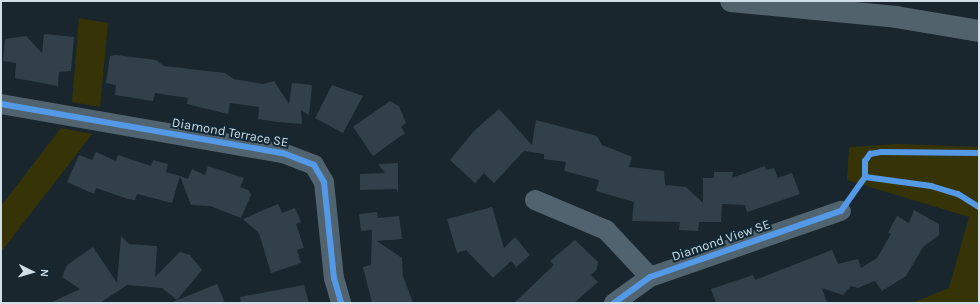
<!DOCTYPE html>
<html>
<head>
<meta charset="utf-8">
<style>
	body { margin:0 }
	#map { position:relative; width:980px; height:304px; overflow:hidden; background:#19262d; font-family:Karla,sans-serif }
	div>[style] { position:absolute }
	.green>* { inset:0; background:#363406 }
	.building>* { inset:0; background:#324049 }
	.minor>* { height:20px; margin:-10px; padding:0 10px; transform-origin:10px; border-radius:10px; background:#51636e }
	.highway>* { height:22px; margin:-11px; padding:0 11px; transform-origin:11px; border-radius:11px; background:#52626b }
	.cycleway>* { height:6px; margin:-3px; padding:0 3px; transform-origin:3px; border-radius:3px; background:#5399e6 }
	span { translate:-50% -50%; white-space:nowrap; text-align:center; line-height:1.15; -webkit-text-stroke:4px #112835; paint-order:stroke }
	.street-label { font-size:13px; color:#d0dee7 }
	.frame { position:absolute; inset:0; border:2px solid #d0dee7; pointer-events:none }
	.north { position:absolute; left:12px; top:252px; width:40px; height:40px; -webkit-text-stroke:3px #112835; paint-order:stroke; rotate:95deg; font-size:11px; font-weight:700; line-height:16px; text-align:center; color:#d0dee7 }
	.north::after { content:''; display:block; margin:auto; width:14px; height:18px; background:#d0dee7; clip-path:polygon(50% 0,100% 100%,50% 72%,0 100%) }
</style>
</head>
<body>
<div id="map">
	<div class="green">
		<i style="clip-path:polygon(79px 18px,108px 23px,100px 107px,72px 102px)"></i>
		<i style="clip-path:polygon(61px 128px,92px 134px,1px 252px,1px 206px)"></i>
		<i style="clip-path:polygon(898px 144px,979px 147px,979px 303px,912px 303px,949px 288px,969px 217px,847px 180px,849px 147px)"></i>
	</div>
	<div class="building">
		<i style="clip-path:polygon(44px 34px,74px 37px,71px 71px,59px 72px,58px 86px,15px 78px,16px 63px,3px 61px,5px 39px,26px 36px,42px 53px)"></i>
		<i style="clip-path:polygon(116px 55px,156px 60px,164px 66px,225px 73px,234px 79px,263px 84px,274px 81px,289px 104px,292px 83px,312px 85px,309px 115px,301px 110px,302px 124px,277px 122px,258px 119px,259px 107px,230px 103px,228px 114px,187px 104px,188px 98px,155px 93px,153px 101px,115px 95px,116px 85px,106px 83px,110px 56px)"></i>
		<i style="clip-path:polygon(332px 85px,363px 96px,343px 133px,315px 118px)"></i>
		<i style="clip-path:polygon(390px 101px,399px 106px,406px 123px,401px 127px,405px 133px,373px 156px,353px 127px)"></i>
		<i style="clip-path:polygon(499px 109px,532px 145px,536px 120px,597px 136px,602px 145px,632px 157px,629px 167px,664px 171px,665px 185px,686px 187px,703px 203px,703px 178px,714px 178px,714px 172px,733px 172px,732px 178px,765px 166px,766px 170px,774px 168px,778px 178px,792px 173px,800px 194px,747px 212px,745px 205px,722px 204px,721px 222px,699px 222px,698px 231px,679px 230px,680px 222px,632px 221px,634px 202px,596px 191px,599px 180px,564px 171px,566px 162px,544px 159px,544px 154px,524px 151px,494px 183px,484px 173px,475px 183px,450px 160px,474px 131px)"></i>
		<i style="clip-path:polygon(96px 152px,116px 161px,118px 155px,151px 166px,153px 160px,168px 164px,166px 172px,180px 176px,172px 203px,137px 194px,135px 200px,128px 199px,96px 188px,94px 194px,67px 182px,79px 155px,92px 160px)"></i>
		<i style="clip-path:polygon(398px 163px,398px 192px,396px 189px,360px 190px,360px 174px,385px 173px,378px 164px)"></i>
		<i style="clip-path:polygon(208px 166px,244px 178px,240px 187px,248px 190px,251px 195px,241px 218px,210px 206px,191px 205px,180px 176px,188px 179px,192px 169px,205px 175px)"></i>
		<i style="clip-path:polygon(278px 204px,282px 213px,295px 208px,301px 222px,296px 224px,304px 248px,297px 250px,301px 263px,271px 273px,259px 233px,243px 219px)"></i>
		<i style="clip-path:polygon(492px 207px,504px 248px,515px 237px,530px 255px,516px 267px,511px 261px,493px 278px,466px 250px,457px 253px,447px 219px)"></i>
		<i style="clip-path:polygon(914px 210px,939px 224px,939px 235px,923px 247px,906px 276px,882px 291px,875px 281px,858px 288px,851px 286px,843px 295px,822px 288px,827px 303px,716px 303px,711px 289px,753px 275px,755px 280px,832px 250px,838px 264px,858px 259px,861px 268px,877px 258px,891px 234px,888px 233px,897px 216px,909px 223px)"></i>
		<i style="clip-path:polygon(377px 212px,378px 218px,399px 216px,402px 239px,377px 241px,402px 258px,403px 276px,413px 303px,372px 303px,363px 267px,371px 265px,372px 230px,361px 231px,359px 214px)"></i>
		<i style="clip-path:polygon(121px 236px,129px 244px,157px 246px,155px 277px,180px 252px,190px 255px,202px 270px,177px 300px,162px 288px,127px 285px,100px 303px,50px 303px,80px 289px,62px 277px,67px 265px,93px 247px,117px 283px)"></i>
		<i style="clip-path:polygon(575px 240px,598px 262px,597px 269px,591px 275px,598px 282px,574px 303px,514px 303px,554px 265px,550px 261px)"></i>
		<i style="clip-path:polygon(217px 284px,225px 303px,170px 303px)"></i>
		<i style="clip-path:polygon(304px 285px,309px 303px,241px 303px,240px 297px)"></i>
	</div>
	<div class="minor">
		<i style="left:1px;top:104px;width:286px;rotate:9.9deg"></i>
		<i style="left:283px;top:153px;width:33px;rotate:21deg"></i>
		<i style="left:314px;top:165px;width:20px;rotate:60deg"></i>
		<i style="left:324px;top:182px;width:97px;rotate:84.1deg"></i>
		<i style="left:334px;top:278px;width:26px;rotate:74deg"></i>
		<i style="left:535px;top:200px;width:77px;rotate:22.9deg"></i>
		<i style="left:606px;top:230px;width:64px;rotate:46.9deg"></i>
		<i style="left:614px;top:303px;width:44px;rotate:-35.8deg"></i>
		<i style="left:650px;top:277px;width:202px;rotate:-19.1deg"></i>
	</div>
	<div class="highway">
		<i style="left:731px;top:1px;width:166px;rotate:5.5deg"></i>
		<i style="left:896px;top:17px;width:84px;rotate:9.6deg"></i>
	</div>
	<div class="cycleway">
		<i style="left:1px;top:104px;width:286px;rotate:9.9deg"></i>
		<i style="left:283px;top:153px;width:33px;rotate:21deg"></i>
		<i style="left:314px;top:165px;width:20px;rotate:60deg"></i>
		<i style="left:324px;top:182px;width:97px;rotate:84.1deg"></i>
		<i style="left:334px;top:278px;width:26px;rotate:74deg"></i>
		<i style="left:865px;top:177px;width:16px;rotate:-90deg"></i>
		<i style="left:865px;top:161px;width:9px;rotate:-54deg"></i>
		<i style="left:870px;top:154px;width:11px;rotate:-10deg"></i>
		<i style="left:881px;top:152px;width:98px;rotate:0.6deg"></i>
		<i style="left:865px;top:177px;width:67px;rotate:7.8deg"></i>
		<i style="left:931px;top:186px;width:28px;rotate:17deg"></i>
		<i style="left:958px;top:194px;width:25px;rotate:32deg"></i>
		<i style="left:614px;top:303px;width:44px;rotate:-35.8deg"></i>
		<i style="left:650px;top:277px;width:202px;rotate:-19.1deg"></i>
		<i style="left:841px;top:211px;width:42px;rotate:-54.8deg"></i>
	</div>
	<div class="street-label">
		<span style="left:230px;top:133px;rotate:10deg">Diamond Terrace SE</span>
		<span style="left:721px;top:241px;rotate:-19deg">Diamond View SE</span>
	</div>
	<div class="frame"></div>
	<div class="north">N</div>
</div>
</body>
</html>
